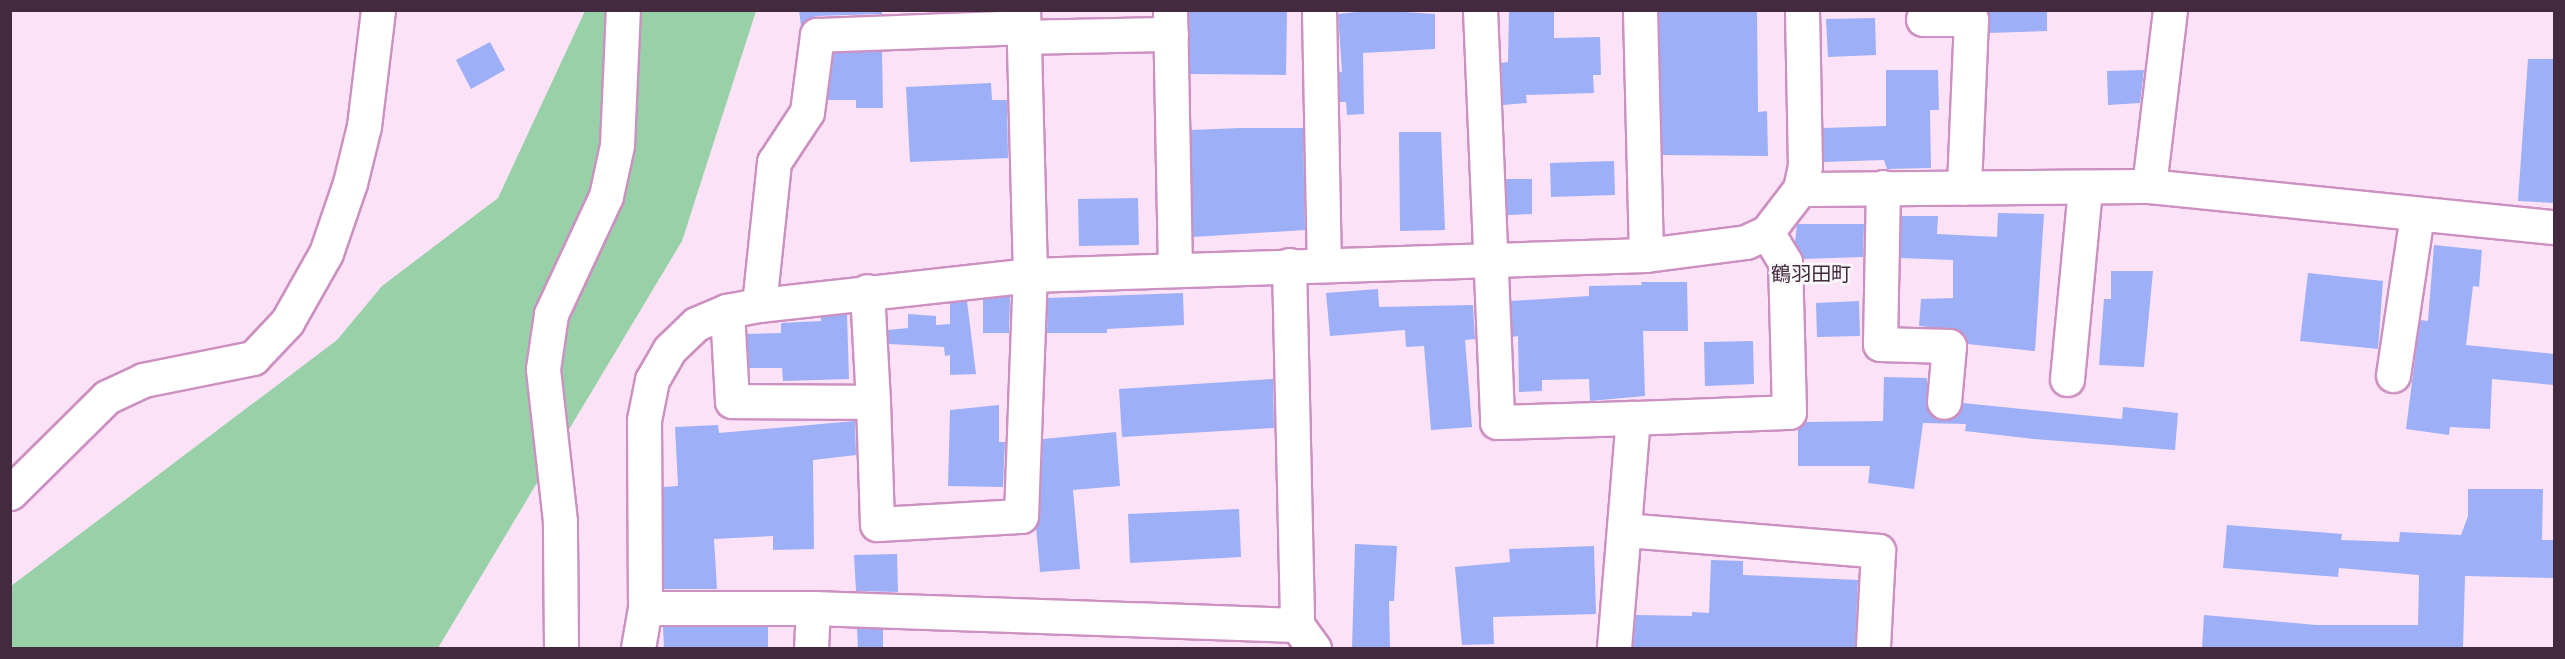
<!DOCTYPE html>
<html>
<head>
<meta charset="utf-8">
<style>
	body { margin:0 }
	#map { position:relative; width:2565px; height:659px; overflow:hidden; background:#fce2f7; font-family:"PT Sans","Noto Sans JP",sans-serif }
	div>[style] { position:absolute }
	.green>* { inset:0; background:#98d0a8 }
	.building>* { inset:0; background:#9daff6 }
	.roads { filter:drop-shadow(2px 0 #cc90c1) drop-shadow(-2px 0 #cc90c1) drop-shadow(0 2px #cc90c1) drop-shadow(0 -2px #cc90c1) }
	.minor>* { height:33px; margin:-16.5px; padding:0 16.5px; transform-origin:16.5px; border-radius:16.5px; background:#fff }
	span { translate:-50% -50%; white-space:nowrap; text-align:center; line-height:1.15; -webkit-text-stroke:5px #f8f8f8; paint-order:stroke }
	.quarter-label { font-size:20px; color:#432a3f }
	.frame { position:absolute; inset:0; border:12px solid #432a3f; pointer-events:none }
</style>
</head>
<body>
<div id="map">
	<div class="green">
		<i style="clip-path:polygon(585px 11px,756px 11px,682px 241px,438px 648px,11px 648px,11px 586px,337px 340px,382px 286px,498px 198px)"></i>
	</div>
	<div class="building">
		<i style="clip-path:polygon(799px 10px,882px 10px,882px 14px,816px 16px,801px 26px)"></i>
		<i style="clip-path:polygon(1189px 10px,1287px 10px,1286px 75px,1190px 74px)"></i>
		<i style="clip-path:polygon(1375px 10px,1435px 14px,1435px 49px,1363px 53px,1364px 114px,1347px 115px,1346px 102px,1340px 102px,1339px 72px,1342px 72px,1338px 14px)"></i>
		<i style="clip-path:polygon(1509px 10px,1554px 10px,1554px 38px,1600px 37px,1601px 75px,1593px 75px,1594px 93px,1526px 95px,1527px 103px,1503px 105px,1501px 63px,1508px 62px)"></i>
		<i style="clip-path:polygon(1659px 10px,1757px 10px,1758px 112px,1767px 111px,1768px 156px,1662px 155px)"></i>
		<i style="clip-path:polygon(1988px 10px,2047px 10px,2047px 31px,1989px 33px)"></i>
		<i style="clip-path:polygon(1875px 18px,1876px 55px,1828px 57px,1826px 19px)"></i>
		<i style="clip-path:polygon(490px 42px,505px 70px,471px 89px,456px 60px)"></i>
		<i style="clip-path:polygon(882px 51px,883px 108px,856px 108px,856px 100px,827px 100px,834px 53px)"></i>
		<i style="clip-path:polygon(2528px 59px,2554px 59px,2554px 203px,2518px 201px)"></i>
		<i style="clip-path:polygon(1886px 70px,1938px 70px,1939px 110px,1930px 110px,1931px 168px,1887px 169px,1884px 160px,1824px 162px,1823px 128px,1886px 126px)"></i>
		<i style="clip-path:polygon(2144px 70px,2140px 103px,2108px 105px,2107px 71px)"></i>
		<i style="clip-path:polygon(991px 83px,992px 100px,1007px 100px,1008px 158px,910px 162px,906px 87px)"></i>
		<i style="clip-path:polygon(1240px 128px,1303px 128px,1305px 230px,1193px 237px,1191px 130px)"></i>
		<i style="clip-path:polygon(1399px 132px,1441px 132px,1445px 230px,1400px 231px)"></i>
		<i style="clip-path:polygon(1614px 161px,1615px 195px,1551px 197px,1550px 163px)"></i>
		<i style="clip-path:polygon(1506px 179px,1532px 179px,1532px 214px,1507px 215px)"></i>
		<i style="clip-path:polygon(1138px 198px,1139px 245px,1079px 246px,1078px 199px)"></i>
		<i style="clip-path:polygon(1998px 213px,2044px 214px,2035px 351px,1967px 344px,1959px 330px,1919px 326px,1921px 299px,1953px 298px,1953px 260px,1900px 258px,1901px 216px,1938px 216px,1937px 234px,1997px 237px)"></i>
		<i style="clip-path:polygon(1797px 224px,1864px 224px,1863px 257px,1803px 259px,1795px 242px)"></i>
		<i style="clip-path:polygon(2434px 245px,2482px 250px,2479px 287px,2473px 286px,2466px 345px,2554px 354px,2554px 385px,2492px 379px,2490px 429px,2450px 427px,2449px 435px,2406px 429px,2420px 320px,2428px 321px)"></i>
		<i style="clip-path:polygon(2111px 271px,2153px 271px,2144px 367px,2099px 365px,2104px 299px,2111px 299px)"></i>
		<i style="clip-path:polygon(2308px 273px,2383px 281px,2378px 349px,2300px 341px)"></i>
		<i style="clip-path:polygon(1641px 282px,1687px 282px,1688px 331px,1643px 331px,1645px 396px,1590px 401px,1589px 379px,1542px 380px,1542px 391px,1519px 392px,1518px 336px,1512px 337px,1511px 301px,1589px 296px,1589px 286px,1642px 285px)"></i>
		<i style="clip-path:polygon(1378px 289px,1379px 307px,1473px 305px,1475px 339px,1465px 340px,1472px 427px,1431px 430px,1424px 346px,1406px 347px,1405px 330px,1330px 336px,1326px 293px)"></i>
		<i style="clip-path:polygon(1183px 293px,1184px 325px,1107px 329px,1107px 333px,1047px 333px,1048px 298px)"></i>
		<i style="clip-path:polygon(999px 297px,1010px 297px,1009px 333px,983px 333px,983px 299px)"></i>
		<i style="clip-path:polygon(967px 301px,976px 374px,950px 375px,950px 355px,945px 356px,944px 347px,889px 344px,888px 330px,908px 328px,908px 314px,936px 316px,936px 325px,950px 324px,950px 303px)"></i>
		<i style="clip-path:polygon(1859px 301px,1860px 336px,1817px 337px,1816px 303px)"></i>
		<i style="clip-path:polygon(847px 314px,849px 379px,783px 381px,782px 368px,749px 368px,747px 334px,781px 333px,781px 323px,821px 321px,821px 317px)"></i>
		<i style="clip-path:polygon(1753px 341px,1754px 384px,1705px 386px,1704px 342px)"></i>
		<i style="clip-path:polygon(1884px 377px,1927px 378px,1927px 409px,1942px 421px,1959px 413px,1963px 403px,2122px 419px,2123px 407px,2178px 413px,2175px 450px,2034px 439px,1965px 431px,1966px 424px,1923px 423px,1914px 489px,1868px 483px,1870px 466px,1798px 466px,1798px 428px,1805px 422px,1883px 421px)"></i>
		<i style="clip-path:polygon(1273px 379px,1274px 428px,1122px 437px,1119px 389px)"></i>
		<i style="clip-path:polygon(999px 405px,999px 442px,1005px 442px,1003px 487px,948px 486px,950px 410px)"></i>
		<i style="clip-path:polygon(855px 421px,856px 455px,813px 460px,814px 549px,773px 550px,773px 536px,714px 539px,717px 589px,664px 589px,663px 487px,678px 486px,675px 427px,718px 425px,719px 433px)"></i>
		<i style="clip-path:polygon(1116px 432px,1120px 486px,1073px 490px,1080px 569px,1040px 572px,1036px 527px,1040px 517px,1043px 439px)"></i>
		<i style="clip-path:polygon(2468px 489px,2543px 489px,2542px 540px,2554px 540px,2554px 578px,2465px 576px,2463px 648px,2202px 648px,2204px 615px,2316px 625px,2418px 625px,2419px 575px,2339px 568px,2338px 577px,2223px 568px,2227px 525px,2342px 534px,2341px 540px,2399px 542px,2400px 532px,2461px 535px,2468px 516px)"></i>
		<i style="clip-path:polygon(1239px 509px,1241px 557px,1130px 563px,1128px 514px)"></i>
		<i style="clip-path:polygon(1355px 544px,1397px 546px,1394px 601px,1389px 601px,1390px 648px,1352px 648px)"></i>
		<i style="clip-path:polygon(1594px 546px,1596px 614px,1493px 617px,1494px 644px,1462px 645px,1455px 567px,1510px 562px,1509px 549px)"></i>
		<i style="clip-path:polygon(897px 554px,898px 592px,856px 591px,854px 555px)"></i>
		<i style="clip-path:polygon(1711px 560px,1743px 561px,1743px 575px,1858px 580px,1855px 648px,1633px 648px,1636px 615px,1692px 616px,1692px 612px,1709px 613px)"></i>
		<i style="clip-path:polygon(663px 627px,768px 627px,768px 648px,664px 648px)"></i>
		<i style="clip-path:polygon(857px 628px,883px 629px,883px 648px,858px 648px)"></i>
	</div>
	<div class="roads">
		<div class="minor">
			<i style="left:1170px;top:10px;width:258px;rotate:88.9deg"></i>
			<i style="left:1319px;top:10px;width:254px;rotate:88.9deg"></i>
			<i style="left:1480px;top:10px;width:412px;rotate:87.6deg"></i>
			<i style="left:1497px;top:422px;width:136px;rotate:-1.7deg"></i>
			<i style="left:1640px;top:10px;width:245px;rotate:88.6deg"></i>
			<i style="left:1923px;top:19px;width:48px"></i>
			<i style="left:1971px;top:19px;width:169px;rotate:92.4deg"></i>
			<i style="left:1024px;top:37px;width:147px;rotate:-1.2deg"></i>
			<i style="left:2149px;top:186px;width:177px;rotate:-83.2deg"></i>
			<i style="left:1883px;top:187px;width:157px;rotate:91.1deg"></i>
			<i style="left:1880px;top:344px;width:69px;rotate:1.7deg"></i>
			<i style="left:1949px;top:346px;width:56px;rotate:95.1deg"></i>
			<i style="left:1800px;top:189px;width:349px;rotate:-0.5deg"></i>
			<i style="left:2149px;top:186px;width:407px;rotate:5.8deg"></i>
			<i style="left:1289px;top:265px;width:360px;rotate:88.7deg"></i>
			<i style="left:1297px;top:625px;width:29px;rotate:54deg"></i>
			<i style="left:759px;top:305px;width:144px;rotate:-84deg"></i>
			<i style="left:774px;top:162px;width:60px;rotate:-56.6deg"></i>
			<i style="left:807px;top:112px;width:78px;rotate:-82.6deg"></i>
			<i style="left:817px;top:35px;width:207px;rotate:-2.2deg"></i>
			<i style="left:727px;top:311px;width:90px;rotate:86.8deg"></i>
			<i style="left:732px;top:401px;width:141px;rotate:0.4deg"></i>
			<i style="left:873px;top:402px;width:111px;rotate:-93.1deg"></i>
			<i style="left:2393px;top:375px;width:162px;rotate:-81.5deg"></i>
			<i style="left:2067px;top:379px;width:193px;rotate:-84.6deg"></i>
			<i style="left:873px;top:402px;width:122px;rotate:88.1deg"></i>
			<i style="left:877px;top:524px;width:144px;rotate:-3.2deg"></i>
			<i style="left:1021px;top:516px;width:241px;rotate:-87.9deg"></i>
			<i style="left:1030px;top:275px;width:265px;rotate:-91.5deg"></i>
			<i style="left:10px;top:493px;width:136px;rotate:-44.7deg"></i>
			<i style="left:107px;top:397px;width:40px;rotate:-25deg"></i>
			<i style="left:143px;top:380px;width:112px;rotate:-11.3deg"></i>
			<i style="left:253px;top:358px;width:50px;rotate:-46.6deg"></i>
			<i style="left:287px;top:322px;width:79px;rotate:-60.5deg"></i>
			<i style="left:326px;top:253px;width:74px;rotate:-71.1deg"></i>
			<i style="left:350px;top:183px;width:59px;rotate:-76.2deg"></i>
			<i style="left:364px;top:126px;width:117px;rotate:-83.1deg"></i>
			<i style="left:1625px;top:530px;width:254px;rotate:4.7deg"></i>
			<i style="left:1878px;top:551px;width:97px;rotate:93deg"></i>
			<i style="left:645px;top:608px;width:168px"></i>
			<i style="left:813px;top:608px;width:484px;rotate:2deg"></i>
			<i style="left:561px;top:648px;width:127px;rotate:-90.5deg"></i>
			<i style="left:560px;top:521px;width:153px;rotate:-96.4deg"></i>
			<i style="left:543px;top:369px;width:56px;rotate:-81.7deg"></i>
			<i style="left:551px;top:314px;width:130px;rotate:-65deg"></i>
			<i style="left:606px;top:196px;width:52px;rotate:-77.8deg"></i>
			<i style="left:617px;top:145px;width:135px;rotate:-87.5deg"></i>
			<i style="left:638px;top:648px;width:41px;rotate:-80.1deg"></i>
			<i style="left:645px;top:608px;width:188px;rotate:-90.3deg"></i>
			<i style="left:644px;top:420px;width:41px;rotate:-78.7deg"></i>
			<i style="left:652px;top:380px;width:34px;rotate:-60deg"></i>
			<i style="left:669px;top:350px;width:37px;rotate:-44deg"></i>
			<i style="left:696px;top:324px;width:34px;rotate:-23deg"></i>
			<i style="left:727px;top:311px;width:33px;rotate:-11deg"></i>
			<i style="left:759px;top:305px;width:273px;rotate:-6.3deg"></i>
			<i style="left:1030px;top:275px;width:616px;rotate:-1.86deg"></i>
			<i style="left:1646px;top:255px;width:101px;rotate:-7.4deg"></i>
			<i style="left:1746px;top:242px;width:23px;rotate:-25deg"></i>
			<i style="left:1767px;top:232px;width:54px;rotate:-52.5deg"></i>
			<i style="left:1800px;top:189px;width:24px;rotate:-78deg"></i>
			<i style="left:1805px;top:166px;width:156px;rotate:-91.1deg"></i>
			<i style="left:811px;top:648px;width:40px;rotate:-87.1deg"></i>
			<i style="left:1614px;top:648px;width:231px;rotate:-85.3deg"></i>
			<i style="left:1633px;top:418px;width:156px;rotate:-2.2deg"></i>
			<i style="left:1789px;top:412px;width:150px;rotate:-91.5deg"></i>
			<i style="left:1785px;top:262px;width:35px;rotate:-121deg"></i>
		</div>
	</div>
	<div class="quarter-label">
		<span style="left:1811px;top:274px">鶴羽田町</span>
	</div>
	<div class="frame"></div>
</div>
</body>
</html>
